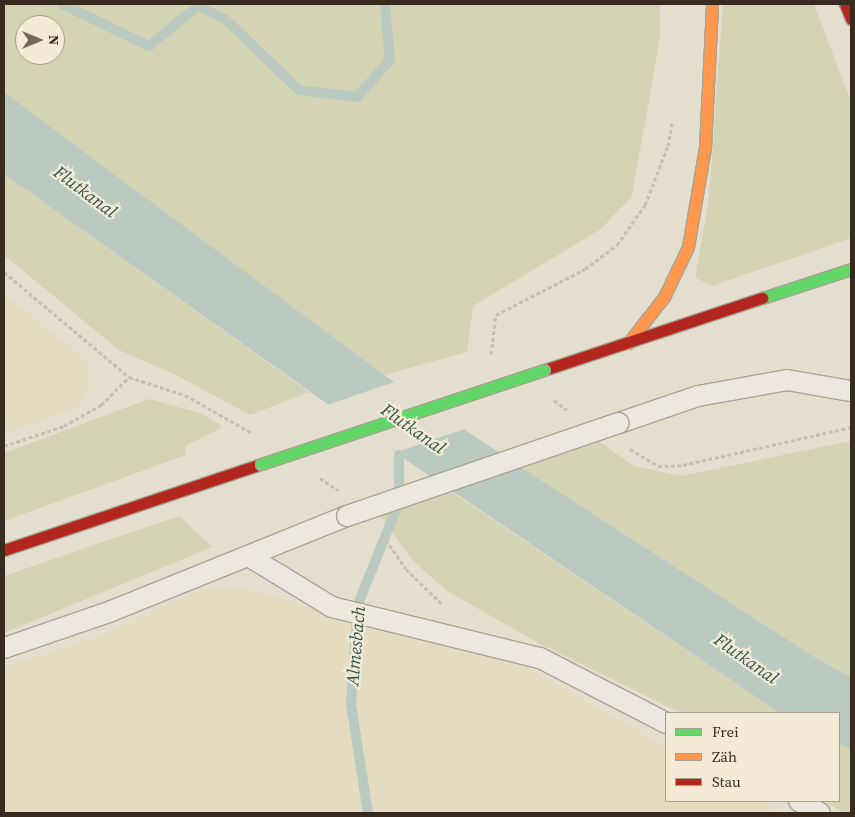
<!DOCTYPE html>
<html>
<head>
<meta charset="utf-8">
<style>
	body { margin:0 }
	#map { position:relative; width:855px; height:817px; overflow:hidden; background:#e4decf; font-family:"Source Serif 4",serif }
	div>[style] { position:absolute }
	.farmland>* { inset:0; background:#e3dcc1 }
	.green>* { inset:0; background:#d4d3b3 }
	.water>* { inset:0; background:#bacac0 }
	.pier>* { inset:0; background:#e4decf }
	.stream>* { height:10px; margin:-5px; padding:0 5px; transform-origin:5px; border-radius:5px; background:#bacac0 }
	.path>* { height:3px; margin-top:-1.5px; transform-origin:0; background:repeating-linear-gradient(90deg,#c5bfb7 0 4px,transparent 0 6.5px) }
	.roads { filter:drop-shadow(1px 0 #a9a398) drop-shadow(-1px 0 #a9a398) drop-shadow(0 1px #a9a398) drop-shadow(0 -1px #a9a398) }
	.lane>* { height:20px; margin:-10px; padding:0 10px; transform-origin:10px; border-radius:10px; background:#ece8e0 }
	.fast>* { height:11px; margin:-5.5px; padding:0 5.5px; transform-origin:5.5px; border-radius:5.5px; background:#63d668 }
	.slow>* { height:11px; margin:-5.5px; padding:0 5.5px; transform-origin:5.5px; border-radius:5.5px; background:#ff974d }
	.jam>* { height:11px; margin:-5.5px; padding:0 5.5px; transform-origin:5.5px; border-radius:5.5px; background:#b3261e }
	.bridges { filter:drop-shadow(1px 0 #a9a398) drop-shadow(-1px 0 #a9a398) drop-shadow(0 1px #a9a398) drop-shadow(0 -1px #a9a398) }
	.lane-bridge>* { height:20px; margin:-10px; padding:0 10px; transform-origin:10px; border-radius:10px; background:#ece8e0 }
	.fast-bridge>* { height:11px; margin:-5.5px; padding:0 5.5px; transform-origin:5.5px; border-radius:5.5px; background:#63d668 }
	span { translate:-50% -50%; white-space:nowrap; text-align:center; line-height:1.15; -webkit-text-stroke:4.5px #f4ebd7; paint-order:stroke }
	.water-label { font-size:18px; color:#305754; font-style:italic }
	.frame { position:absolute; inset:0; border:5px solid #382c20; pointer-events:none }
	.legend { position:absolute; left:665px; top:712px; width:175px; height:90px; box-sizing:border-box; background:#f4ebd7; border:1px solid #a99f8e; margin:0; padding:6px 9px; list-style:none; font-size:15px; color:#382c20 }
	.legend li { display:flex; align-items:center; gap:10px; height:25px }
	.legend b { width:25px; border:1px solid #a99f8e }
	.north { position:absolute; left:15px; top:15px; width:50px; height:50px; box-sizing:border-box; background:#f4ebd7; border:1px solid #a99f8e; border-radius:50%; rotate:90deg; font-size:14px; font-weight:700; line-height:20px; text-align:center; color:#382c20 }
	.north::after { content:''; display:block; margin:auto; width:18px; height:22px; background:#746a5d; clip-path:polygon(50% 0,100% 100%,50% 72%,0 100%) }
</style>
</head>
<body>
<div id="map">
	<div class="farmland">
		<i style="clip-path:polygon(4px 294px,87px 361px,90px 387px,76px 408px,4px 433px)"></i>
		<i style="clip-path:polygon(238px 587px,524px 665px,666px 747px,666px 801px,761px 801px,782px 813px,4px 813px,4px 667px,98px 637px,201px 588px)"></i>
	</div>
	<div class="green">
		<i style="clip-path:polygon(evenodd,4px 4px,660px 4px,660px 37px,632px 196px,601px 229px,473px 306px,467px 352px,384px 375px,4px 92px,4px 4px,25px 25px,55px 25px,55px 55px,25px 55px,25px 25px)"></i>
		<i style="clip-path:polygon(723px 4px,814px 4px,851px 102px,851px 238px,712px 286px,696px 278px,696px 273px,709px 197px)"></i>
		<i style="clip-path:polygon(4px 174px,309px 392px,250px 415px,174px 374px,119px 350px,4px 255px)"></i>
		<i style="clip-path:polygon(149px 399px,203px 414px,223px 427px,185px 446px,186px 455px,4px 521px,4px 453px)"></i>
		<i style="clip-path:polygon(597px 440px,634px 466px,681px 476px,851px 441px,851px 677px,819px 660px,519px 466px)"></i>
		<i style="clip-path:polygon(450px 491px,780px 713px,681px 713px,537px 642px,447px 591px,412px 560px,379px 514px)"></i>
		<i style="clip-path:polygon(179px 516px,212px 547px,4px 633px,4px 576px)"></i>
		<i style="clip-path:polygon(839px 744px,851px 750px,851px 813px,845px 813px,824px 801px,839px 801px)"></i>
	</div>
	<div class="water">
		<i style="clip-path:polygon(4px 92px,384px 375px,519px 466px,819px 660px,851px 677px,851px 750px,839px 744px,839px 713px,780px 713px,399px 455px,4px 174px)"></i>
	</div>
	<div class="pier">
		<i style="clip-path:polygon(397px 381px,467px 428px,392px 454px,324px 406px)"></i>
	</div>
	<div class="stream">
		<i style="left:62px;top:4px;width:97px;rotate:25.8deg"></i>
		<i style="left:149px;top:46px;width:63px;rotate:-39.2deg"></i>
		<i style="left:198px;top:6px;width:30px;rotate:26deg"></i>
		<i style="left:225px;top:19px;width:103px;rotate:43.8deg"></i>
		<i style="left:299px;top:90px;width:58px;rotate:6.9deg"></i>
		<i style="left:357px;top:97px;width:50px;rotate:-48.3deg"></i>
		<i style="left:390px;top:60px;width:56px;rotate:-95.1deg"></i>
		<i style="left:368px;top:813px;width:110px;rotate:-98.9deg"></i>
		<i style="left:351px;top:704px;width:100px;rotate:-86deg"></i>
		<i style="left:358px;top:604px;width:110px;rotate:-68.1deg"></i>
		<i style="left:399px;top:502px;width:47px;rotate:-90deg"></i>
	</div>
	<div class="path">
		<i style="left:4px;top:272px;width:163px;rotate:40deg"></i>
		<i style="left:129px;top:377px;width:59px;rotate:17.8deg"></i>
		<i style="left:185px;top:395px;width:77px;rotate:29.6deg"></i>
		<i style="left:491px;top:354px;width:39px;rotate:-83deg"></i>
		<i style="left:496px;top:315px;width:100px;rotate:-27.3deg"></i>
		<i style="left:585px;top:269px;width:40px;rotate:-37deg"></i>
		<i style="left:617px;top:245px;width:49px;rotate:-55deg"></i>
		<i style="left:645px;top:205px;width:63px;rotate:-68.7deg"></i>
		<i style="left:668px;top:146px;width:23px;rotate:-80deg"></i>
		<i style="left:554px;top:400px;width:16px;rotate:38deg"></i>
		<i style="left:4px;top:446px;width:63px;rotate:-18.4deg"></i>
		<i style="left:64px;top:426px;width:43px;rotate:-29.6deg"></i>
		<i style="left:101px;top:405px;width:40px;rotate:-45deg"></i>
		<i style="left:630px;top:449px;width:33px;rotate:31deg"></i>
		<i style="left:658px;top:466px;width:25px;rotate:-2deg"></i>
		<i style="left:683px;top:465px;width:172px;rotate:-12.7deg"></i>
		<i style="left:320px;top:478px;width:22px;rotate:34deg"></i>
		<i style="left:382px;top:534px;width:42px;rotate:55.6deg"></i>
		<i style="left:406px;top:569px;width:52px;rotate:44.2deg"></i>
	</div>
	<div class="roads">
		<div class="lane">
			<i style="left:619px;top:423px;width:83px;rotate:-18.9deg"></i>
			<i style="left:698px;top:396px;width:90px;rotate:-10.2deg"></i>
			<i style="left:787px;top:380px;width:65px;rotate:9.8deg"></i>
			<i style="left:250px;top:557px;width:96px;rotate:31.4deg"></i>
			<i style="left:332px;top:607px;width:214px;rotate:13.8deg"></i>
			<i style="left:540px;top:658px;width:142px;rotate:27.3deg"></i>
			<i style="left:4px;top:648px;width:111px;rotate:-18.9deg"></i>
			<i style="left:109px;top:612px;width:257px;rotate:-22deg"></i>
			<i style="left:799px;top:801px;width:24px;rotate:30deg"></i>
		</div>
		<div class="fast">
			<i style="left:762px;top:298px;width:94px;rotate:-18deg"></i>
		</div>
		<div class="slow">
			<i style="left:628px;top:343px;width:58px;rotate:-52deg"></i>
			<i style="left:664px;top:297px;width:55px;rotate:-64.4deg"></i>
			<i style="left:688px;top:247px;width:100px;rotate:-80.3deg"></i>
			<i style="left:705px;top:148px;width:144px;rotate:-87.2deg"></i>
		</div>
		<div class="jam">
			<i style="left:845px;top:4px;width:16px;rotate:68deg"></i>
			<i style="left:544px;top:370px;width:230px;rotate:-18.3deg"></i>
			<i style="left:4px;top:550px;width:271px;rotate:-18.5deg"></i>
		</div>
	</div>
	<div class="bridges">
		<div class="lane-bridge">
			<i style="left:347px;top:516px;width:287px;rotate:-18.9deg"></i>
		</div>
		<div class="fast-bridge">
			<i style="left:261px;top:464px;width:298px;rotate:-18.4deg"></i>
		</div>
	</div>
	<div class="water-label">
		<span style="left:85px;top:192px;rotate:37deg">Flutkanal</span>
		<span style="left:413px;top:429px;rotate:35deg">Flutkanal</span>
		<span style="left:356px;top:646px;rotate:-85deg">Almesbach</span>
		<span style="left:746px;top:659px;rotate:35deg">Flutkanal</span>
	</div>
	<div class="frame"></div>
	<ul class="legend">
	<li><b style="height:6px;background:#63d668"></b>Frei</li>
	<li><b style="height:6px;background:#ff974d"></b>Zäh</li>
	<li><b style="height:6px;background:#b3261e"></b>Stau</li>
	</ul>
	<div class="north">N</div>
</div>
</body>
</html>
